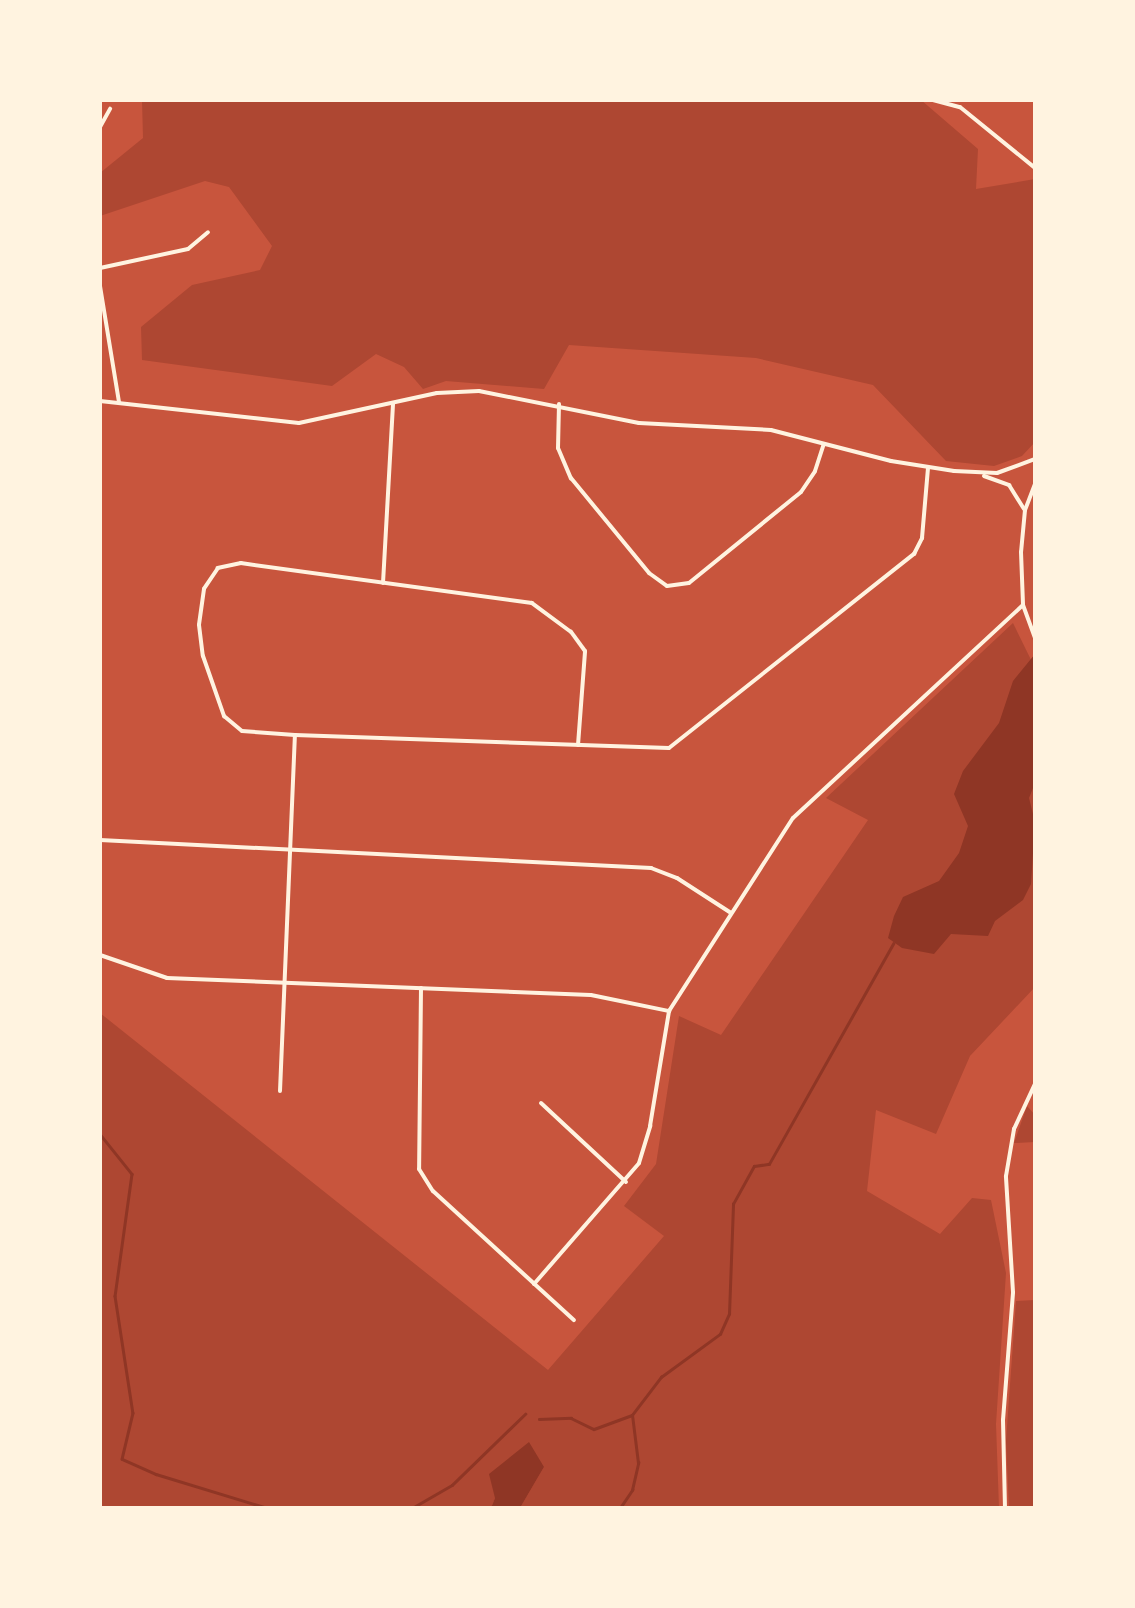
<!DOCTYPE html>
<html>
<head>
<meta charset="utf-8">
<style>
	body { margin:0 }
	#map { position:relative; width:1135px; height:1608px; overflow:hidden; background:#c8553d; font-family:"Roboto Condensed",sans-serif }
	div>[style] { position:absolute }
	.green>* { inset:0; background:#ae4732 }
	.water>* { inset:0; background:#8f3625 }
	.stream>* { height:2.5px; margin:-1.25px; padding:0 1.25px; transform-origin:1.25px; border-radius:1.25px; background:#8f3625 }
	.minor>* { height:4px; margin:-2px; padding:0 2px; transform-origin:2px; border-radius:2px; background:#fff3e0 }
	.tertiary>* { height:4px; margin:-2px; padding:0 2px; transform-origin:2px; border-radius:2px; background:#fff3e0 }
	span { translate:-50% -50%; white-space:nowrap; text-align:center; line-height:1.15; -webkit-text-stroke:8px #fff3e0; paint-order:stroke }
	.frame { position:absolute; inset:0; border:102px solid #fff3e0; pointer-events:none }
</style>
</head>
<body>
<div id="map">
	<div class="green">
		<i style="clip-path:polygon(142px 100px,921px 100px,978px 149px,976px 189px,1035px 179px,1035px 442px,1022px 456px,994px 466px,946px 461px,873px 385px,756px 358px,569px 345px,544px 389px,446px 381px,423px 389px,404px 367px,376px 354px,332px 386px,142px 360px,141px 327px,192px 285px,260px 270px,272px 246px,229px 187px,205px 181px,100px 216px,100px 173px,143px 138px)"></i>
		<i style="clip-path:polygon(1013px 623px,1035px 668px,1035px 987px,970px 1056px,936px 1134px,876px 1110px,867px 1191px,940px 1234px,972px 1198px,991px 1200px,1006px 1273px,996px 1424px,999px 1508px,520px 1508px,544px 1467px,495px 1498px,491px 1508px,100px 1508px,100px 1013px,548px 1370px,664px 1236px,624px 1206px,656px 1164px,679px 1016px,721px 1035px,868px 820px,826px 798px)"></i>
		<i style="clip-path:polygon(1027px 1106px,1035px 1115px,1035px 1142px,1014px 1143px)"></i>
		<i style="clip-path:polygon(1035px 1300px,1035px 1508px,1009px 1508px,1006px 1441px,1016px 1301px)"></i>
	</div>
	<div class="water">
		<i style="clip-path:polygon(1035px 654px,1035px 783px,1029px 798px,1035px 822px,1031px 884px,1023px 900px,995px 921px,988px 936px,951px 934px,934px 954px,902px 948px,888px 938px,894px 916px,903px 897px,939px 881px,959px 853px,968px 826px,954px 794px,963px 771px,999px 723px,1013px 681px)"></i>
		<i style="clip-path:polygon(529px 1442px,544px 1467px,520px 1508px,491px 1508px,495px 1498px,489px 1474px)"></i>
	</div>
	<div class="stream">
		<i style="left:100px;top:1134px;width:51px;rotate:51.3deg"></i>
		<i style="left:132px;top:1174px;width:123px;rotate:97.9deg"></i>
		<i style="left:115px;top:1296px;width:118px;rotate:81.3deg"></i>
		<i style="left:133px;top:1413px;width:47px;rotate:103.4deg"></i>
		<i style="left:122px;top:1459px;width:37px;rotate:24deg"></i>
		<i style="left:156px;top:1474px;width:116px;rotate:17deg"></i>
		<i style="left:539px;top:1419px;width:32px;rotate:-2deg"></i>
		<i style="left:571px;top:1418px;width:25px;rotate:26deg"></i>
		<i style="left:594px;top:1429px;width:40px;rotate:-20.2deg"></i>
		<i style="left:632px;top:1415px;width:48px;rotate:-52.7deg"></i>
		<i style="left:661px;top:1377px;width:73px;rotate:-36.1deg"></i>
		<i style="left:720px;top:1334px;width:22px;rotate:-66deg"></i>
		<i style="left:729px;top:1314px;width:110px;rotate:-87.9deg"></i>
		<i style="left:733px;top:1204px;width:43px;rotate:-61.1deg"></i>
		<i style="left:754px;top:1166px;width:15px;rotate:-8deg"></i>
		<i style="left:769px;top:1164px;width:253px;rotate:-60.6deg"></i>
		<i style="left:412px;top:1508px;width:46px;rotate:-29.9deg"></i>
		<i style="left:452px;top:1485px;width:102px;rotate:-44.2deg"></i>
		<i style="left:620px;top:1508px;width:22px;rotate:-56deg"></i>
		<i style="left:632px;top:1490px;width:28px;rotate:-77deg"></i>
		<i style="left:638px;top:1463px;width:48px;rotate:-97.1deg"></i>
	</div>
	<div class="minor">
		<i style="left:933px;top:100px;width:28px;rotate:15deg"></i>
		<i style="left:960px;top:107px;width:97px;rotate:39.1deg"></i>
		<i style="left:100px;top:127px;width:21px;rotate:-61deg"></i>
		<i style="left:100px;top:268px;width:90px;rotate:-12.2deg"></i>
		<i style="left:188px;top:249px;width:26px;rotate:-40deg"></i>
		<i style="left:100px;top:286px;width:118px;rotate:80.7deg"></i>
		<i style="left:559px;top:404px;width:44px;rotate:91.3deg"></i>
		<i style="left:558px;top:448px;width:33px;rotate:67deg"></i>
		<i style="left:571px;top:478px;width:123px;rotate:50.6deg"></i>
		<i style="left:649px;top:573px;width:22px;rotate:36deg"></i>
		<i style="left:667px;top:586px;width:22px;rotate:-8deg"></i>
		<i style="left:689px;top:583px;width:144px;rotate:-39.1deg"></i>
		<i style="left:801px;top:492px;width:25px;rotate:-56deg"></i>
		<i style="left:815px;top:471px;width:28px;rotate:-72deg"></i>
		<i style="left:383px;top:583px;width:180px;rotate:-86.8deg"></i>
		<i style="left:578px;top:745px;width:94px;rotate:-85.7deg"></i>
		<i style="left:585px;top:651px;width:24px;rotate:-126deg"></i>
		<i style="left:571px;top:632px;width:49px;rotate:-143.4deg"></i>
		<i style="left:532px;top:603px;width:294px;rotate:-172.2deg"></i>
		<i style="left:241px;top:563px;width:24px;rotate:168deg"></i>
		<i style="left:218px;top:568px;width:25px;rotate:124deg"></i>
		<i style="left:204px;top:589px;width:36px;rotate:98deg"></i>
		<i style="left:199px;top:625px;width:31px;rotate:83deg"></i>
		<i style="left:203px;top:656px;width:64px;rotate:70.7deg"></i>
		<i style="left:224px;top:716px;width:23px;rotate:40deg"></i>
		<i style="left:242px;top:731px;width:53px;rotate:4.3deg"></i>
		<i style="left:295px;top:735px;width:374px;rotate:2deg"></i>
		<i style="left:669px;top:748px;width:313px;rotate:-38.4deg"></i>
		<i style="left:914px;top:554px;width:18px;rotate:-63deg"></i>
		<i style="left:922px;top:538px;width:70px;rotate:-85.1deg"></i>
		<i style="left:100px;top:840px;width:552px;rotate:2.91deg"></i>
		<i style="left:651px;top:868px;width:28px;rotate:21deg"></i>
		<i style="left:677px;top:878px;width:64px;rotate:32.9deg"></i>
		<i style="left:100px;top:955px;width:71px;rotate:18.9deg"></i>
		<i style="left:167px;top:978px;width:424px;rotate:2.3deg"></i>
		<i style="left:591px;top:995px;width:80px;rotate:11.6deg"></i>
		<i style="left:421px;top:988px;width:181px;rotate:90.6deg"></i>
		<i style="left:419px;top:1169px;width:26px;rotate:58deg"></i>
		<i style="left:433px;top:1191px;width:191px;rotate:42.5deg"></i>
		<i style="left:280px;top:1091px;width:356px;rotate:-87.6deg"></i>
		<i style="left:541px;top:1103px;width:116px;rotate:42.9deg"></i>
		<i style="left:534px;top:1284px;width:160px;rotate:-49deg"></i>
		<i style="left:639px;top:1163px;width:39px;rotate:-73deg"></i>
		<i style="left:650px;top:1126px;width:117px;rotate:-80.6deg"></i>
		<i style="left:669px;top:1011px;width:229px;rotate:-57.3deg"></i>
		<i style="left:793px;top:818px;width:313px;rotate:-42.8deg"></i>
	</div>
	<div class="tertiary">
		<i style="left:100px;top:401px;width:200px;rotate:6.3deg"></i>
		<i style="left:299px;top:423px;width:141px;rotate:-12.3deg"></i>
		<i style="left:437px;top:393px;width:42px;rotate:-2.7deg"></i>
		<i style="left:479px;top:391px;width:163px;rotate:11.3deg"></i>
		<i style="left:639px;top:423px;width:132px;rotate:3deg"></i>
		<i style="left:771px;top:430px;width:124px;rotate:14.5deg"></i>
		<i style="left:891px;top:461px;width:64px;rotate:9deg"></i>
		<i style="left:954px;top:471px;width:43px;rotate:2.7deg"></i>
		<i style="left:997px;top:473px;width:40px;rotate:-20.2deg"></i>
		<i style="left:984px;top:476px;width:27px;rotate:20deg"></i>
		<i style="left:1009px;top:485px;width:28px;rotate:58deg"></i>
		<i style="left:1035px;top:484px;width:28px;rotate:111deg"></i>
		<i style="left:1025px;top:510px;width:42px;rotate:95.4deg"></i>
		<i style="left:1021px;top:552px;width:53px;rotate:87.8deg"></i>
		<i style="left:1023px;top:605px;width:35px;rotate:70deg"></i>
		<i style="left:1005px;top:1508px;width:88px;rotate:-91.3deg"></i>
		<i style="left:1003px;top:1420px;width:128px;rotate:-85.5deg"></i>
		<i style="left:1013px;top:1292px;width:116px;rotate:-93.5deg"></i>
		<i style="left:1006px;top:1176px;width:48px;rotate:-80.3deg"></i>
		<i style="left:1014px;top:1129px;width:50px;rotate:-65deg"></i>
	</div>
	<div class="frame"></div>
</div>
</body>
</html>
